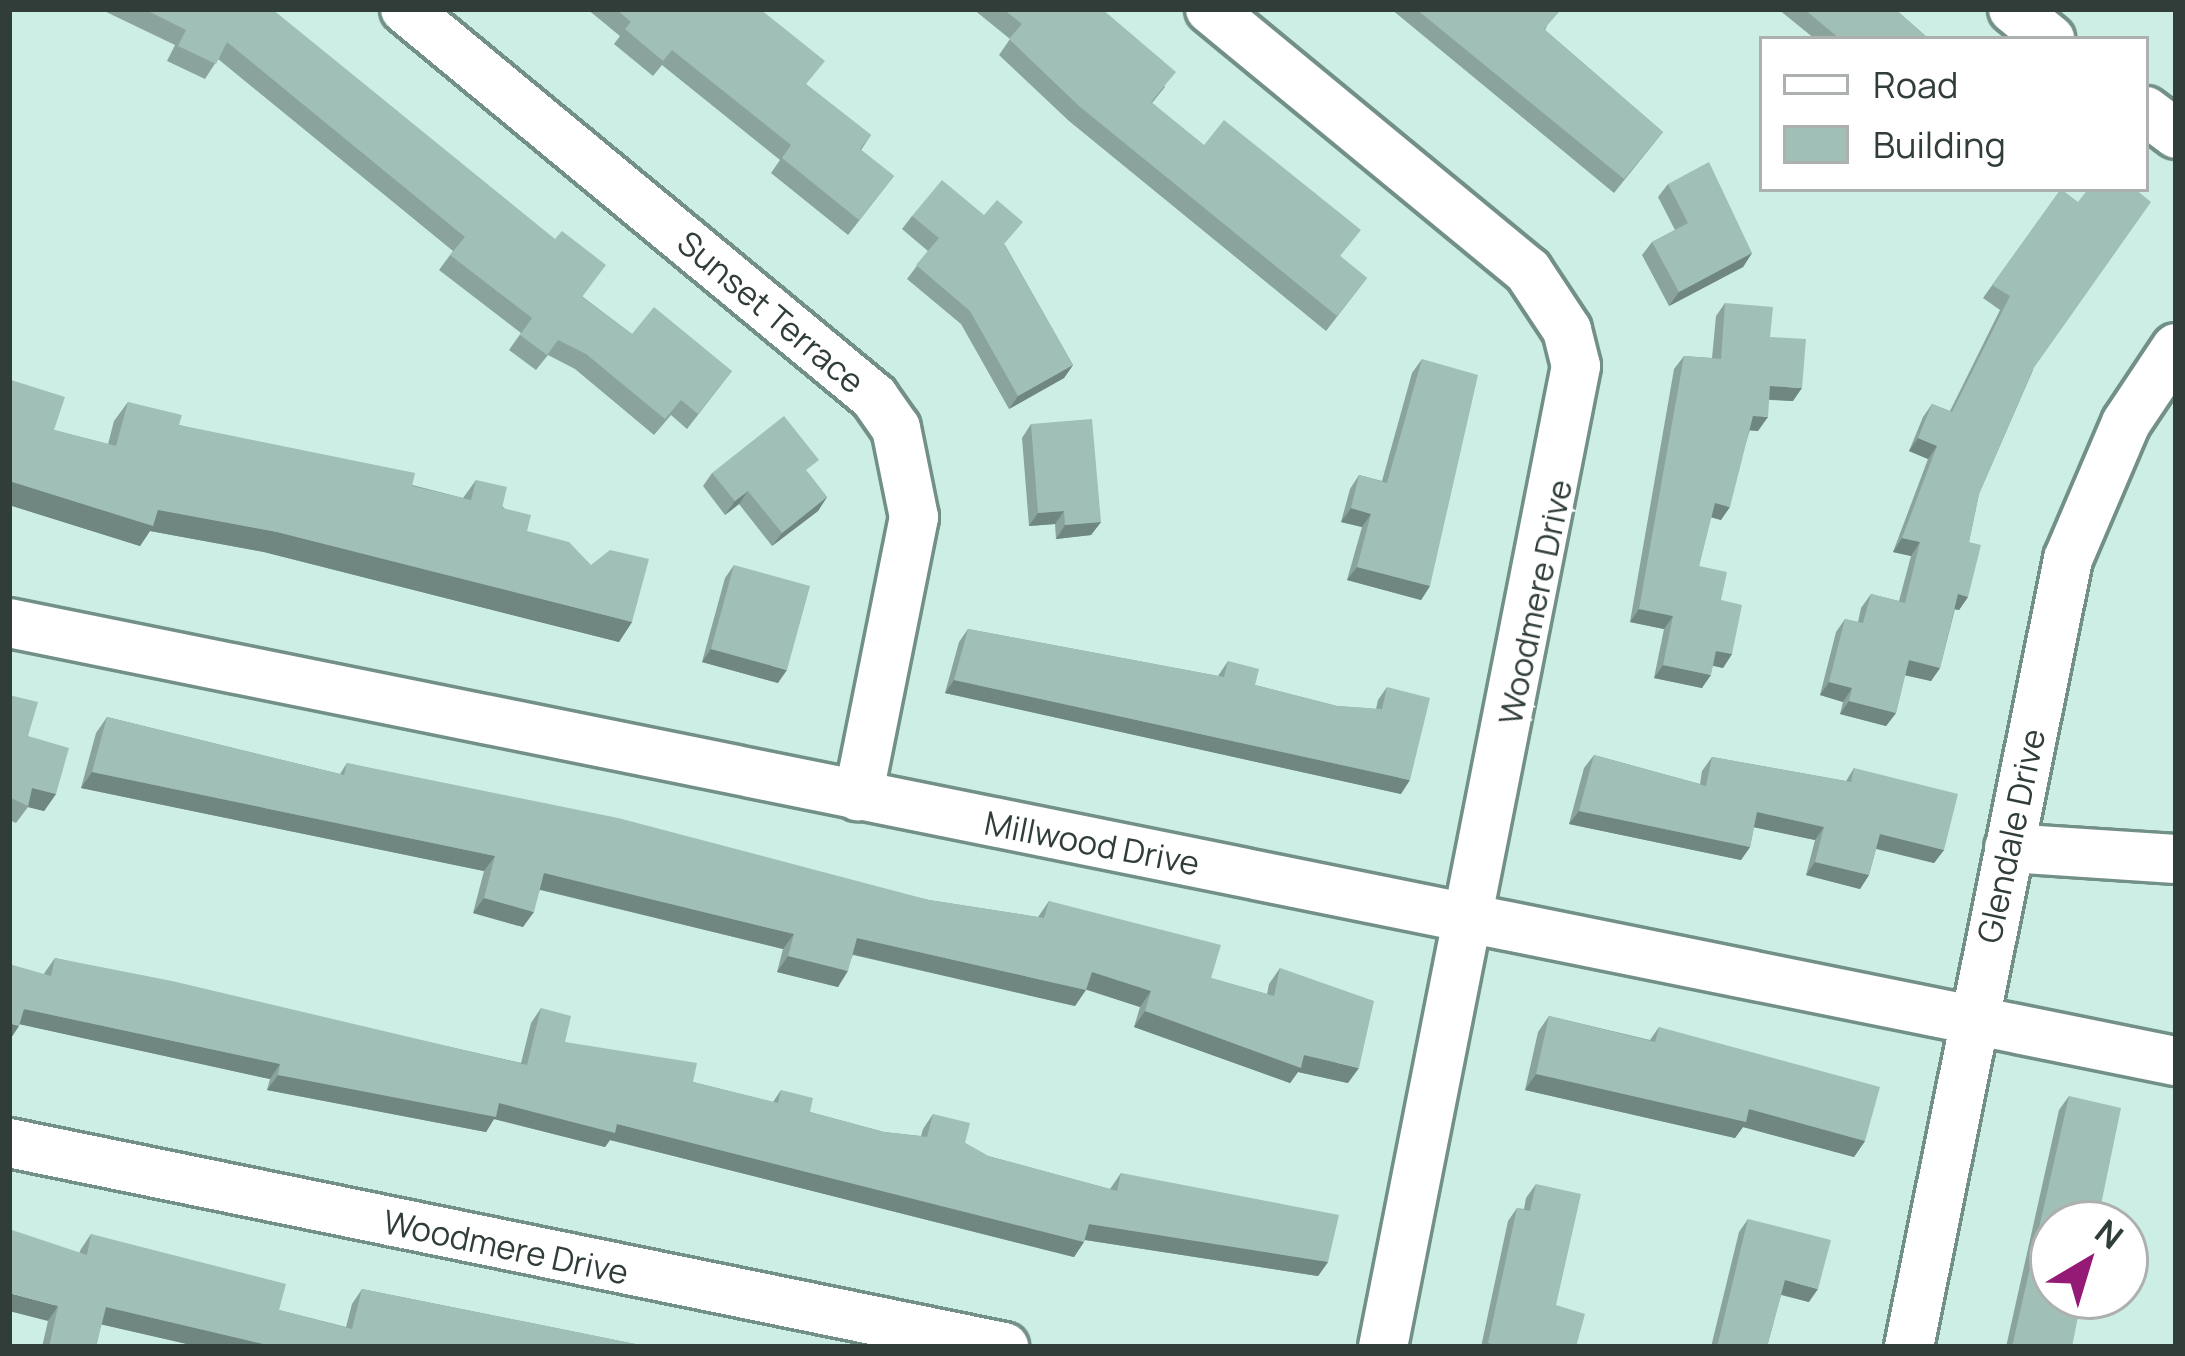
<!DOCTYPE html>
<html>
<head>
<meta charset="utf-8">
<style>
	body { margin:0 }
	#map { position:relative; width:2185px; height:1356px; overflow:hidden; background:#cdeee5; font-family:Manrope,sans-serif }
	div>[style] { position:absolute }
	.roads { filter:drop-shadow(3px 0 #729088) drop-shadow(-3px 0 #729088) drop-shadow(0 3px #729088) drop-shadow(0 -3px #729088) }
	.minor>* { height:48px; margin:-24px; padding:0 24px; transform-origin:24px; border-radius:24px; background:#fff }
	.wall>* { inset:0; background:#8aa49d }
	.shaded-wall>* { inset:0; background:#708680 }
	.building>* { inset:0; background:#a0bfb7 }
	span { translate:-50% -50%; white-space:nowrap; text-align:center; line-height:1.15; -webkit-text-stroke:9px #fff; paint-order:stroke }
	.street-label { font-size:33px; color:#303d39 }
	.frame { position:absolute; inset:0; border:12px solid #303d39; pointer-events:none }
	.legend { position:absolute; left:1759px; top:36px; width:390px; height:156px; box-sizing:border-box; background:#fff; border:3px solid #acb1b0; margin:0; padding:15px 21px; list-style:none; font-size:36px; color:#303d39 }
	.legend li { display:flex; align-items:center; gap:24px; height:60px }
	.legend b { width:60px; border:3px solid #acb1b0 }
	.north { position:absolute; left:2029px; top:1200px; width:120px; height:120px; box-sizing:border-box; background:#fff; border:3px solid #acb1b0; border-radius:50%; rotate:38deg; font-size:33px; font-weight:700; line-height:48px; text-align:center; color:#303d39 }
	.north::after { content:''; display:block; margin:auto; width:42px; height:54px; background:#941a75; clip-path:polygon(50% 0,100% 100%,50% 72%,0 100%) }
</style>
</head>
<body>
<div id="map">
	<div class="roads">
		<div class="minor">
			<i style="left:405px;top:9px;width:609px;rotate:39.6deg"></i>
			<i style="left:874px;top:397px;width:38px;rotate:55deg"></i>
			<i style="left:896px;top:428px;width:91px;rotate:78.6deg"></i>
			<i style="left:914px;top:517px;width:285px;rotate:101.3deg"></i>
			<i style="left:1210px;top:9px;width:412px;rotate:39.5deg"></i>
			<i style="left:1528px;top:271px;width:71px;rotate:56.5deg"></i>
			<i style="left:1567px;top:330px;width:37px;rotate:76deg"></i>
			<i style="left:1576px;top:366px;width:1000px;rotate:101.13deg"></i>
			<i style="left:2013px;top:9px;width:48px;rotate:39deg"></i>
			<i style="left:2146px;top:111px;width:38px;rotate:37deg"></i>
			<i style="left:9px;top:623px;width:2211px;rotate:11.43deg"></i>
			<i style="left:2009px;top:848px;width:167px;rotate:3.8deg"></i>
			<i style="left:9px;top:1143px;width:1016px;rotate:11.59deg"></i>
			<i style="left:1909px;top:1347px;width:804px;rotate:-78.59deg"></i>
			<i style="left:2068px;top:559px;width:148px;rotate:-66.9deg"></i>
			<i style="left:2126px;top:423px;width:90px;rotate:-56.3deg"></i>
		</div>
	</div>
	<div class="wall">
		<i style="clip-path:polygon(100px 9px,272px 9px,583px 297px,632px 334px,732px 371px,687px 429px,671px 415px,654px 435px,575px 369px,548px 355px,536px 370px,509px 350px,521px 333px,439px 270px,453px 251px,218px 59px,205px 79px,167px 61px,175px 45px)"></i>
		<i style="clip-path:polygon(587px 9px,738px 9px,807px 85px,871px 135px,861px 150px,894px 176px,848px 235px,771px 173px,780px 160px,662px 65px,653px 76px,614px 44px,620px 36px)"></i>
		<i style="clip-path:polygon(973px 9px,1102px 9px,1165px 87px,1152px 103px,1367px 278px,1326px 331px,1069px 121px,999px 55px,1010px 39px)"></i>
		<i style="clip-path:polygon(1391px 9px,1555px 9px,1545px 30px,1663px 132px,1614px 193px)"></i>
		<i style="clip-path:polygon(1778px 9px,1895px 9px,1929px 39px,1815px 39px)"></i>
		<i style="clip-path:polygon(1668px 184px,1752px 253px,1743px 267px,1669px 306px,1642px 255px,1652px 242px,1675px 230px,1658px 197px)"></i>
		<i style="clip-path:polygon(2061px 189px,2033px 370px,1979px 494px,1969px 542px,1968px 597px,1959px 610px,1955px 609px,1940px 668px,1931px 681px,1905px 675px,1896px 713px,1886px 726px,1840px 714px,1843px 702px,1820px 695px,1836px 632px,1845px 619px,1858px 622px,1861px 608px,1871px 594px,1899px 601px,1911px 556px,1893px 552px,1928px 459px,1909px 451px,1923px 417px,1932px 404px,1950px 411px,2000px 310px,1983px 298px)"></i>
		<i style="clip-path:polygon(912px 216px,1005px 245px,1073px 365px,1064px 378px,1009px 409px,961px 324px,907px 279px,928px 251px,902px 229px)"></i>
		<i style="clip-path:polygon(1725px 303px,1770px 337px,1793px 401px,1769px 400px,1758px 431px,1750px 430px,1721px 520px,1711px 517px,1699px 566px,1721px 600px,1732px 654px,1723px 668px,1713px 666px,1702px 688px,1654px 678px,1664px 629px,1630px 622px,1674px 369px,1684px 356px,1712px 358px,1716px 316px)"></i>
		<i style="clip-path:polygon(1422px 359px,1430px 586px,1421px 600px,1347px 580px,1362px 527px,1341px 522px,1350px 489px,1359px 475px,1382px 481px,1412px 373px)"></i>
		<i style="clip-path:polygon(11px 380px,54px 430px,108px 444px,114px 421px,128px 402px,179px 425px,463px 498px,476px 480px,527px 531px,632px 622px,619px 642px,264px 552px,150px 531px,140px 546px,9px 505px,9px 383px)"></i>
		<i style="clip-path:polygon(1031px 424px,1101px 522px,1091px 535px,1056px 539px,1055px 524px,1029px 526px,1022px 438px)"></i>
		<i style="clip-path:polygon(712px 473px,809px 474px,827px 497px,818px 511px,772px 546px,739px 504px,725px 515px,703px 486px)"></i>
		<i style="clip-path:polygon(734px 565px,778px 683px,702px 662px,725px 578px)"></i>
		<i style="clip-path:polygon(968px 629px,1218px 676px,1228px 661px,1255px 685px,1337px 706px,1376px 709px,1378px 700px,1387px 687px,1401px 794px,945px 693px,959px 642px)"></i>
		<i style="clip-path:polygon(9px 695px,56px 794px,44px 811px,28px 807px,16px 823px,9px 820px)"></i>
		<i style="clip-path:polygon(107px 717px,340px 774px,347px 763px,929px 900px,1038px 917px,1049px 901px,1211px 978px,1267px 994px,1269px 984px,1280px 968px,1348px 1083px,1298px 1072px,1290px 1083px,1134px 1027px,1140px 1007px,1086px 989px,1075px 1006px,853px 955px,838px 987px,777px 972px,783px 949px,540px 890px,523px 927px,473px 913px,484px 871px,81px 788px,96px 733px)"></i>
		<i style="clip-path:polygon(1594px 755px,1700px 784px,1702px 771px,1712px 757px,1846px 781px,1854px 768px,1944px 850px,1934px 863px,1876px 849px,1869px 875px,1860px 889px,1806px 875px,1815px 840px,1754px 827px,1750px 847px,1741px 860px,1569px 824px,1584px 768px)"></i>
		<i style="clip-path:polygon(55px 958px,521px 1063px,531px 1023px,541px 1008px,565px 1042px,693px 1082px,773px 1102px,781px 1090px,810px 1112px,884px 1132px,921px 1136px,923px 1129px,933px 1114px,965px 1143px,988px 1156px,1110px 1189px,1121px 1173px,1328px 1262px,1318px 1276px,1085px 1240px,1074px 1257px,610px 1140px,605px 1147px,494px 1119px,486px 1132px,267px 1090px,270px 1079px,20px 1024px,9px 1041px,45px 972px)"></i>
		<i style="clip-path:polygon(1549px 1016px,1650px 1040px,1659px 1027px,1865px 1141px,1854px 1157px,1743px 1127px,1735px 1138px,1525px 1090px,1538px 1032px)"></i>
		<i style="clip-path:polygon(2069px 1096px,2072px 1347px,2006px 1347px,2059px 1110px)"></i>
		<i style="clip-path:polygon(1536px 1184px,1556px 1305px,1576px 1347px,1481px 1347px,1508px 1221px,1517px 1208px,1524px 1209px,1526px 1198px)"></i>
		<i style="clip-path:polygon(1748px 1219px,1809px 1302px,1781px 1295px,1767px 1347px,1711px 1347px,1739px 1232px)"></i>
		<i style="clip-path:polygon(91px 1234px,279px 1310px,346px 1327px,352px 1304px,362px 1289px,650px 1347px,200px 1347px,101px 1324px,96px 1347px,42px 1347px,48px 1321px,81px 1249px)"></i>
	</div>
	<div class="shaded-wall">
		<i style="clip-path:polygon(1752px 253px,1743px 267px,1669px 306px,1679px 292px)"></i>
		<i style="clip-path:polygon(1073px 365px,1064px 378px,1009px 409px,1018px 396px)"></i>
		<i style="clip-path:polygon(1770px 386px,1802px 388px,1793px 401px,1761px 399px)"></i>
		<i style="clip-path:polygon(1753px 416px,1768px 417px,1758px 431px,1744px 430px)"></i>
		<i style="clip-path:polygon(1918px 438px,1937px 446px,1928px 459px,1909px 451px)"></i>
		<i style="clip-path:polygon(9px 481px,277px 532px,632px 622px,619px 642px,264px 552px,150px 531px,140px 546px,9px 505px)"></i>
		<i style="clip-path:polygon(748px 491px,739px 504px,725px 515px,735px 501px)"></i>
		<i style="clip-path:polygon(827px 497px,818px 511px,772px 546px,782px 533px)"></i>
		<i style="clip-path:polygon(1715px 503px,1730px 507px,1721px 520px,1706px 516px)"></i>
		<i style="clip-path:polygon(1351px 508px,1371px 514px,1362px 527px,1341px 522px)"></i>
		<i style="clip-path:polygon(1064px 511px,1055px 524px,1029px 526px,1038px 513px)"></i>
		<i style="clip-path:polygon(1101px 522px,1091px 535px,1056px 539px,1065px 525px)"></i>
		<i style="clip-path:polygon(1902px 538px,1920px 542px,1911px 556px,1893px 552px)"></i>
		<i style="clip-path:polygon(1357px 567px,1430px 586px,1421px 600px,1347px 580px)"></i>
		<i style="clip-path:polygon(1958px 594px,1968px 597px,1959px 610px,1949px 608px)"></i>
		<i style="clip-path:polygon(1639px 609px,1673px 616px,1664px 629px,1630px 622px)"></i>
		<i style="clip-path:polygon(711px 649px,787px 670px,778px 683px,702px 662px)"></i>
		<i style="clip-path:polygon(1716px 651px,1732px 654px,1723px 668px,1707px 664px)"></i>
		<i style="clip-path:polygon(1909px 660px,1940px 668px,1931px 681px,1899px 674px)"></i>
		<i style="clip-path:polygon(1663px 665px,1711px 675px,1702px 688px,1654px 678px)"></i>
		<i style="clip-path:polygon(954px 680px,1410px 780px,1401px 794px,945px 693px)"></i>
		<i style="clip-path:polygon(1829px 682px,1852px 688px,1843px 702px,1820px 695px)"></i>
		<i style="clip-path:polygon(1849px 701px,1896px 713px,1886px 726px,1840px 714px)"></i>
		<i style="clip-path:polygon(92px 772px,495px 856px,484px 871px,81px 788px)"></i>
		<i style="clip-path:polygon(32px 788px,56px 794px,44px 811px,28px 807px)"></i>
		<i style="clip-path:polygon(1579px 811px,1750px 847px,1741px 860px,1569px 824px)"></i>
		<i style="clip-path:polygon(1757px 812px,1824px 827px,1815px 840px,1748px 826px)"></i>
		<i style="clip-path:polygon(1880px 834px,1944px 850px,1934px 863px,1870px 847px)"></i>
		<i style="clip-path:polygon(1815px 862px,1869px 875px,1860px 889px,1806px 875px)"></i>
		<i style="clip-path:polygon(544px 873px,794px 934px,783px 949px,534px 888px)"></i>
		<i style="clip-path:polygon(484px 898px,534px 912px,523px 927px,473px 913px)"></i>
		<i style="clip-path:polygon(857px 938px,1086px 990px,1075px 1006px,847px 953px)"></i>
		<i style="clip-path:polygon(788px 956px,848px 971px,838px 987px,777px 972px)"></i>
		<i style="clip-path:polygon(1092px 972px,1151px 991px,1140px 1007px,1081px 988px)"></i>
		<i style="clip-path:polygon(24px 1009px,280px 1064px,270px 1079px,14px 1023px)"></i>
		<i style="clip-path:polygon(1145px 1011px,1304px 1055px,1359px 1068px,1348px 1083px,1298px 1072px,1290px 1083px,1134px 1027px)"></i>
		<i style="clip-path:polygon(9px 1023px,19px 1026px,9px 1041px)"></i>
		<i style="clip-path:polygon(1536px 1074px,1749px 1109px,1865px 1141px,1854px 1157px,1743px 1127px,1735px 1138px,1525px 1090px)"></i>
		<i style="clip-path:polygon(278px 1075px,499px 1103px,617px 1124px,1084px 1242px,1074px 1257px,610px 1140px,605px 1147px,494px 1119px,486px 1132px,267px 1090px)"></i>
		<i style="clip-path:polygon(1089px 1224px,1328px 1262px,1318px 1276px,1079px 1239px)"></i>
		<i style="clip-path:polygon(1785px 1280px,1818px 1289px,1809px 1302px,1775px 1293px)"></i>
		<i style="clip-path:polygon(9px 1293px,58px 1306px,48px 1321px,9px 1311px)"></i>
		<i style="clip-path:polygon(106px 1307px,276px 1347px,200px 1347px,95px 1323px)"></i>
	</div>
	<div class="building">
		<i style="clip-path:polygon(144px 9px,272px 9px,555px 239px,562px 231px,606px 265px,582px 297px,632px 334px,654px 307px,732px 371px,698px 414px,681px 400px,665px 419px,586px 354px,558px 340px,547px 355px,520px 335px,532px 318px,450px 255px,465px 237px,227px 42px,216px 64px,178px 46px,186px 30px)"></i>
		<i style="clip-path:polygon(616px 9px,738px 9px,741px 12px,744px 9px,760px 9px,825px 61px,806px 84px,871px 135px,860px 149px,894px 176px,859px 220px,782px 158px,791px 145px,672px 50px,663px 61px,625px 29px,631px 22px)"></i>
		<i style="clip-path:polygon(1003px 9px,1102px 9px,1176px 72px,1151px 102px,1204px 145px,1224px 120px,1361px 230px,1340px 256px,1367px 278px,1337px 316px,1079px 106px,1009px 39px,1022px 24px)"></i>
		<i style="clip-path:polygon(1416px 9px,1555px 9px,1559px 12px,1544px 29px,1663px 132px,1624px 179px)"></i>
		<i style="clip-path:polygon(1804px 9px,1895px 9px,1929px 39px,1840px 39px)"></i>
		<i style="clip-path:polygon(1709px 162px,1752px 253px,1679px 292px,1652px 242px,1688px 223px,1668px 184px)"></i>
		<i style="clip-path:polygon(942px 180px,984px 215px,997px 200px,1023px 222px,1004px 244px,1073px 365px,1018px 396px,970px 311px,916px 265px,939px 238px,912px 216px)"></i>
		<i style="clip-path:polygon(2061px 189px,2078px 202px,2088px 189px,2135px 189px,2151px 202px,2033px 369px,1979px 494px,1969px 542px,1981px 545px,1968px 597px,1958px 594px,1940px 668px,1909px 660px,1896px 713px,1849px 701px,1852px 688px,1829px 682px,1845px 619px,1863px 623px,1871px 594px,1905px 603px,1920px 542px,1902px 538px,1937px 446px,1918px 438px,1932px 404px,1952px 412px,2010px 296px,1992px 285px)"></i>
		<i style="clip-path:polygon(1725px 303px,1773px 307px,1770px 337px,1806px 339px,1802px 388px,1770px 386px,1768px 417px,1753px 416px,1730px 507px,1715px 503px,1699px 566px,1727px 572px,1721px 600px,1742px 605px,1732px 654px,1716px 651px,1711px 675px,1663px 665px,1673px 616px,1639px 609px,1684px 356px,1721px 359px)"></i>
		<i style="clip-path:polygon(1422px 359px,1478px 375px,1430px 586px,1357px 567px,1371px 514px,1351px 508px,1359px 475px,1387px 483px)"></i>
		<i style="clip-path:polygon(11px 380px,65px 397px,54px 430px,116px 446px,128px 402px,182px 415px,179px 425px,415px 473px,412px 486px,471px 500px,476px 480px,507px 487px,502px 508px,531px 515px,527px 531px,569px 542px,591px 565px,610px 550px,649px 559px,632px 622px,277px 532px,158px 510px,153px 526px,9px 481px,9px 388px)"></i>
		<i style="clip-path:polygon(784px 416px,819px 460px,806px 470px,827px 497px,782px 533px,748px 491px,735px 501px,712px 473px)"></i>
		<i style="clip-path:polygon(1092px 419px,1101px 522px,1065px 525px,1064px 511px,1038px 513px,1031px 424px)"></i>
		<i style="clip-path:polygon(734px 565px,810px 586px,787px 670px,711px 649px)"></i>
		<i style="clip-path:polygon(968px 629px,1224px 677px,1228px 661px,1259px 669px,1255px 685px,1337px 706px,1382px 709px,1387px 687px,1430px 698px,1410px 780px,954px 680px)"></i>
		<i style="clip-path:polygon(9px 695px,38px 702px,28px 736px,69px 748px,56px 794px,32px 788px,28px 806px,9px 797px)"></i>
		<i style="clip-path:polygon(107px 717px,344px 775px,347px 763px,618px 818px,929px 900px,1044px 918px,1049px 901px,1221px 945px,1211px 978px,1274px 996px,1280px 968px,1374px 1001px,1359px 1068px,1304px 1055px,1301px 1068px,1145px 1011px,1151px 991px,1092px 972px,1086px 990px,857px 938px,848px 971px,788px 956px,794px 934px,544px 873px,534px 912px,484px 898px,495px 856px,92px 772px)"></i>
		<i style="clip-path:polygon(1594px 755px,1706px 786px,1712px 757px,1851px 782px,1854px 768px,1958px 794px,1944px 850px,1880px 834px,1869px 875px,1815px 862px,1824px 827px,1757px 812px,1750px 847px,1579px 811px)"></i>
		<i style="clip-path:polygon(55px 958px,172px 981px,527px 1065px,541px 1008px,571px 1016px,565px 1042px,697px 1063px,693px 1082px,778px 1103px,781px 1090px,813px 1098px,810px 1112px,884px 1132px,927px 1137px,933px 1114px,970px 1123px,965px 1143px,988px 1156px,1117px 1191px,1121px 1173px,1339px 1215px,1328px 1262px,1089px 1224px,1084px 1242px,617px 1124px,615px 1133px,499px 1103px,496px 1117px,278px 1075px,280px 1064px,24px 1009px,19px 1026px,9px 1023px,9px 964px,51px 976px)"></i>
		<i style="clip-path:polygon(1549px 1016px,1655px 1042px,1659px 1027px,1880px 1087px,1865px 1141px,1749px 1109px,1746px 1122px,1536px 1074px)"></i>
		<i style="clip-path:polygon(2069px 1096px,2121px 1108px,2097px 1224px,2053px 1224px,2053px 1296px,2082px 1296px,2072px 1347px,2012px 1347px)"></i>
		<i style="clip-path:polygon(1536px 1184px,1581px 1194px,1556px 1305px,1585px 1314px,1576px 1347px,1501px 1347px,1488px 1343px,1517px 1208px,1530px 1211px)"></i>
		<i style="clip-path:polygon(1748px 1219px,1831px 1240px,1818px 1289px,1785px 1280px,1767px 1347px,1717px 1347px)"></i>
		<i style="clip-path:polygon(9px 1229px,87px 1255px,91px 1234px,286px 1284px,279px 1310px,352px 1329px,362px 1289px,650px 1347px,276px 1347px,106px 1307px,96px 1347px,49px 1347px,58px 1306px,9px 1293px)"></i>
	</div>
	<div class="street-label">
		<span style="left:771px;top:312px;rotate:40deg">Sunset Terrace</span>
		<span style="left:1535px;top:602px;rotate:-78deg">Woodmere Drive</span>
		<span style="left:2011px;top:836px;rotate:-78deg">Glendale Drive</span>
		<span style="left:1092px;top:843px;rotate:11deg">Millwood Drive</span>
		<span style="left:506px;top:1247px;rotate:12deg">Woodmere Drive</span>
	</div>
	<div class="frame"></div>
	<ul class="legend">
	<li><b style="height:15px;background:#fff"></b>Road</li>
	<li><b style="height:33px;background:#a0bfb7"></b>Building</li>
	</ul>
	<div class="north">N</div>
</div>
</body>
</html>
